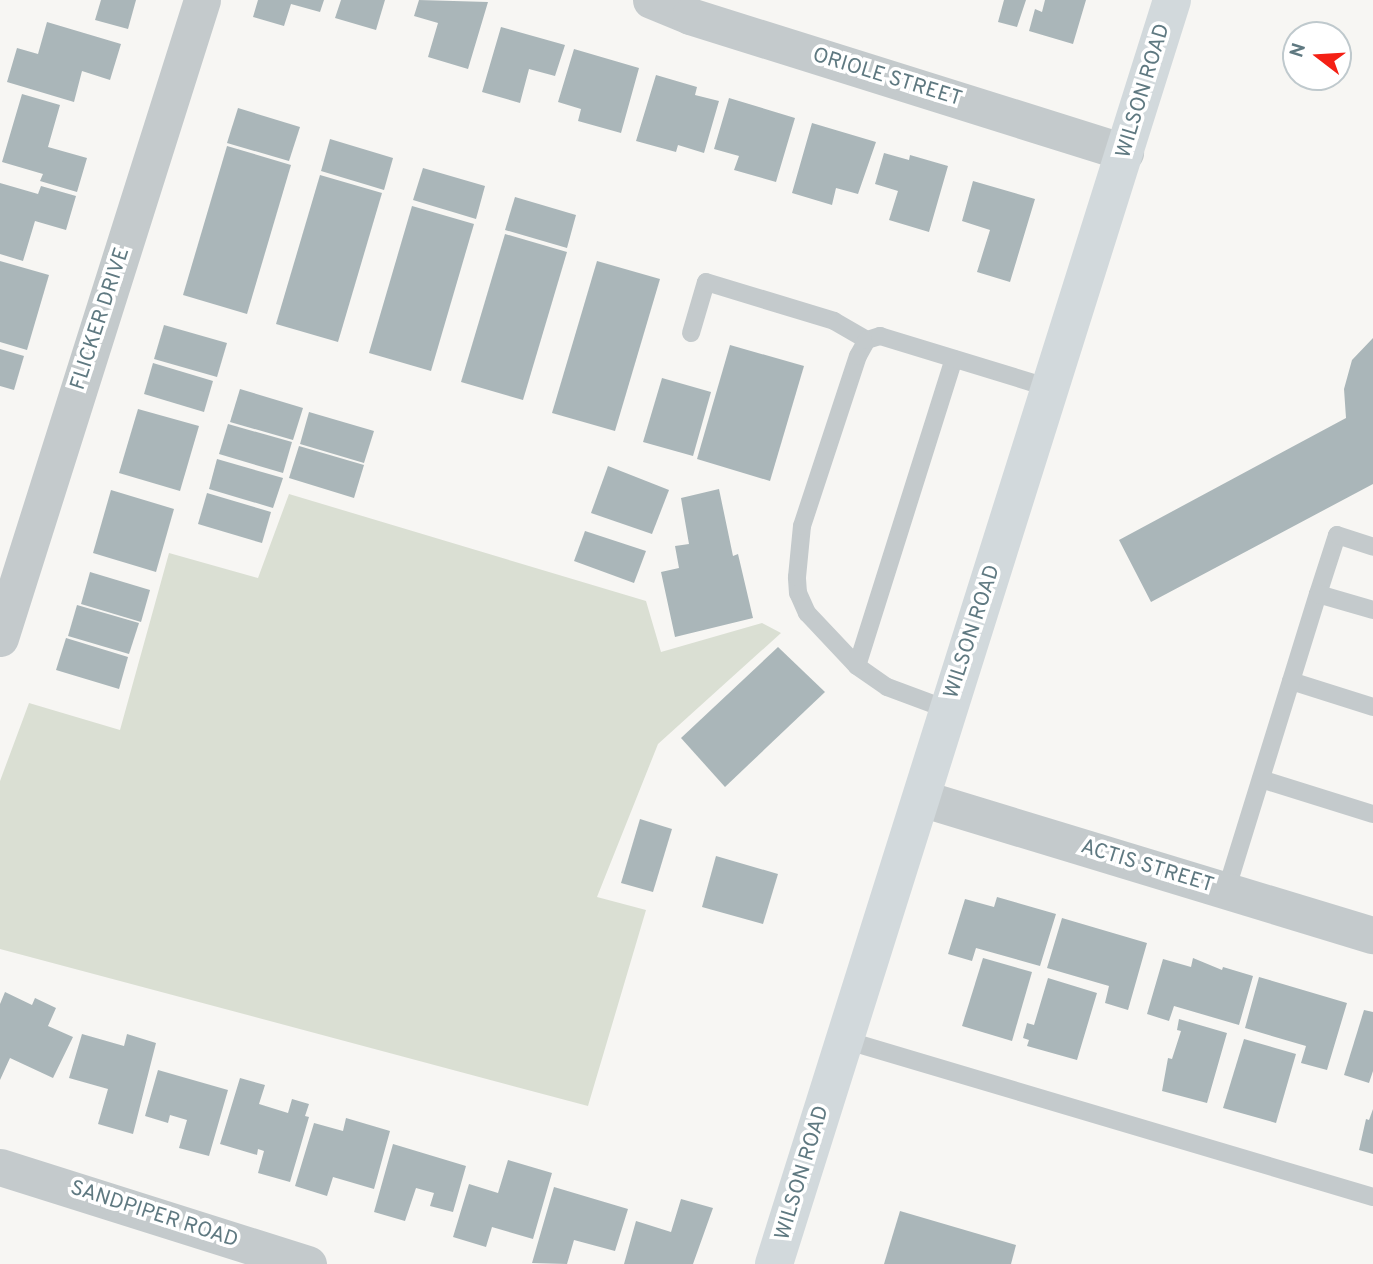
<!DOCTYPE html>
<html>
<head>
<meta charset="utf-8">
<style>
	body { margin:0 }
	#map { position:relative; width:1373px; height:1264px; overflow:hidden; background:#f7f6f3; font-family:Overpass,sans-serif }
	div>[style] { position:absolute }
	.green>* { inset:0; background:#dadfd3 }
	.building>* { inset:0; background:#aab6b9 }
	.lane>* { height:18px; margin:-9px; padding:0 9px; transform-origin:9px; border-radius:9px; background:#c4cacc }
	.street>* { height:37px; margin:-18.5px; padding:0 18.5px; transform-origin:18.5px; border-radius:18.5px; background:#c4cacc }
	.secondary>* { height:38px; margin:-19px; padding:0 19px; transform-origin:19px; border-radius:19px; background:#d2d9dc }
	span { translate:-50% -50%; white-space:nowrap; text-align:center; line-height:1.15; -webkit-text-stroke:7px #fff; paint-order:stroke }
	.street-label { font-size:21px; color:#5f7981 }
	.north { position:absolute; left:1282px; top:21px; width:70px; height:70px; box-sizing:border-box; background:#fff; border:2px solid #bfc9cd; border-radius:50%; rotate:287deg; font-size:19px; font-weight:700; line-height:28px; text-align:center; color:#5f7981 }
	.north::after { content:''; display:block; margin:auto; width:24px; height:32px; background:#f42015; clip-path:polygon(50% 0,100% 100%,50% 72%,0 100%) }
</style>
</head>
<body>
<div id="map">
	<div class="green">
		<i style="clip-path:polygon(289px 494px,646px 601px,661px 652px,762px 623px,781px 633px,658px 744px,597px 897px,646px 910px,588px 1106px,0 949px,0 781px,29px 703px,120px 730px,169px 553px,258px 578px)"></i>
	</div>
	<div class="building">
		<i style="clip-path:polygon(101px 0,136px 0,128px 29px,95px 20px)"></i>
		<i style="clip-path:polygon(258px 0,324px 0,320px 12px,291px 4px,284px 26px,253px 17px)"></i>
		<i style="clip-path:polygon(341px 0,385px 0,376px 30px,335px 18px)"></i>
		<i style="clip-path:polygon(419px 0,488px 2px,468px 69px,428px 57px,438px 23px,414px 16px)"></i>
		<i style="clip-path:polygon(1004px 0,1026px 0,1017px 27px,998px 22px)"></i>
		<i style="clip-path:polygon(1045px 0,1086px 0,1073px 44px,1029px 31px,1035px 9px,1042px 12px)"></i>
		<i style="clip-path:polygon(47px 22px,121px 44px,110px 80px,82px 71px,74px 102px,7px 82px,17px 48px,38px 54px)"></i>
		<i style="clip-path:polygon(501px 27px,565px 45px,555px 76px,529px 69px,520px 103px,482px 92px)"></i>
		<i style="clip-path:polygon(574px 49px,639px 68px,621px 133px,578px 121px,581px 109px,558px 102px)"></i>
		<i style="clip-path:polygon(656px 75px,697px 87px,695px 95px,719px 101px,704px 153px,678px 145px,676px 152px,636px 141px)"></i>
		<i style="clip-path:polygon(22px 94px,60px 105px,48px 147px,87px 158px,77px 192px,40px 181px,43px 174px,2px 162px)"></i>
		<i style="clip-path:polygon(729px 98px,795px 118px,776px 182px,734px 170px,739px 156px,714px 149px)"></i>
		<i style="clip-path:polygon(238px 108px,300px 127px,289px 161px,227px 143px)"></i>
		<i style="clip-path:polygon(812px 123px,876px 142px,858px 194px,836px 188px,832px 205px,792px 193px)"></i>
		<i style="clip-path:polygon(330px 139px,393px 158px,384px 190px,321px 171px)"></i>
		<i style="clip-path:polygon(227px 146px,291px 165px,247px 314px,183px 295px)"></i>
		<i style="clip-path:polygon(884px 153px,909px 160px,910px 155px,948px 166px,929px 232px,889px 220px,898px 191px,875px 184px)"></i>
		<i style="clip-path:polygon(423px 168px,485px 186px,476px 219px,413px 200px)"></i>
		<i style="clip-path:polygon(320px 175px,382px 193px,338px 342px,276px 324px)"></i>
		<i style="clip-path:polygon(973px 181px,1035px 199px,1010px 282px,977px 272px,990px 230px,962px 221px)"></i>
		<i style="clip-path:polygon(0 183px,38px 194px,41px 186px,76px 196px,66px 230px,35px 221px,23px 261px,0 254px)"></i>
		<i style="clip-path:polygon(515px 197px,576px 215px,567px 248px,505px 230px)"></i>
		<i style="clip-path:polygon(412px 206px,474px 224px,431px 371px,369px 353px)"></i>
		<i style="clip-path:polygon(505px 234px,567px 252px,523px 400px,461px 382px)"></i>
		<i style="clip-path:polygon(0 261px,49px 275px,27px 350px,0 342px)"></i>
		<i style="clip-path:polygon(597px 261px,660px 279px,615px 431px,552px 413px)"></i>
		<i style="clip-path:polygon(164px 325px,227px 343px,217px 377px,154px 359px)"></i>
		<i style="clip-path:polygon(1373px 338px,1373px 484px,1151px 602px,1119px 540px,1346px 418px,1344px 389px,1352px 360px)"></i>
		<i style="clip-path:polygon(730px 345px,804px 366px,770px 481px,697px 459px)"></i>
		<i style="clip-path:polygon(0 349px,24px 356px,14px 390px,0 386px)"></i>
		<i style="clip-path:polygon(153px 363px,213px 381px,204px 412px,144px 394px)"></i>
		<i style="clip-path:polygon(662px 378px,711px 392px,693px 456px,643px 442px)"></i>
		<i style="clip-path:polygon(240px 389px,303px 408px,293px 440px,230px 422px)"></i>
		<i style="clip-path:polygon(138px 409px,199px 426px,180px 491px,119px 473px)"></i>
		<i style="clip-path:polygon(309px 412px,374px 431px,364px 463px,300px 444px)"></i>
		<i style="clip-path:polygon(228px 424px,292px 442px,283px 473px,219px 454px)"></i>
		<i style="clip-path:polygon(299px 446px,364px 465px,354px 498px,289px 478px)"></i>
		<i style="clip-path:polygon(217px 459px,283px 478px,273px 508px,209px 489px)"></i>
		<i style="clip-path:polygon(608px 466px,669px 490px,652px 534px,591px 513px)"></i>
		<i style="clip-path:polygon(719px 489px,733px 556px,738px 554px,753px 618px,675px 637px,661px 572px,679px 568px,675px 546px,689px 544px,681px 498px)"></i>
		<i style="clip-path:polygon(111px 490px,174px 509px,156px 572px,93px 553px)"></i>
		<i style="clip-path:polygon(207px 493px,271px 512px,262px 543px,198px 524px)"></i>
		<i style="clip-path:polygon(585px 531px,646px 551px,634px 583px,574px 561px)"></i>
		<i style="clip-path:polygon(90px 572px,150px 590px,141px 622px,81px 604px)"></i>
		<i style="clip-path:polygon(77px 605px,139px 623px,129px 654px,68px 636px)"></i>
		<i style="clip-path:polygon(66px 638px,128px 657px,119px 689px,56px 670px)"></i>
		<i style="clip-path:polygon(778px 647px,825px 692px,725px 787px,681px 738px)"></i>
		<i style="clip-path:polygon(640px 819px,672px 829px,653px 892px,621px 883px)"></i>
		<i style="clip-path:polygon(716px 856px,778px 874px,763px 924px,702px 907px)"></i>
		<i style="clip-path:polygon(997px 897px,1056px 914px,1040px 966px,976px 948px,972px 961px,948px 954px,965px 899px,994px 907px)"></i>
		<i style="clip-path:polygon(1062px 918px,1147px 943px,1128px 1010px,1105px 1003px,1109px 986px,1047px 968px)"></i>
		<i style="clip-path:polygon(983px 958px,1032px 972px,1012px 1041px,962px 1026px)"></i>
		<i style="clip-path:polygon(1193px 958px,1222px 970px,1223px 967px,1253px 976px,1239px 1025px,1174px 1006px,1169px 1021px,1147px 1014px,1163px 959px,1191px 967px)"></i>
		<i style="clip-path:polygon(1259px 977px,1347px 1003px,1327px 1070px,1301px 1063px,1306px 1046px,1245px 1028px)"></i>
		<i style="clip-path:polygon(1048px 978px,1097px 993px,1077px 1060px,1027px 1046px,1029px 1040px,1023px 1038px,1027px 1023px,1034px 1025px)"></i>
		<i style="clip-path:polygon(5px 992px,32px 1005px,35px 998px,56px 1008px,48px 1026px,73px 1037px,53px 1078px,10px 1058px,0 1080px,0 1004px)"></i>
		<i style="clip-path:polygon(1364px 1010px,1373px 1012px,1373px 1071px,1369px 1083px,1344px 1075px)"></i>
		<i style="clip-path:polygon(1179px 1019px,1227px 1033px,1207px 1103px,1162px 1091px,1168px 1058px,1172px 1059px,1181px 1031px,1177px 1030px)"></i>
		<i style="clip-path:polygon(82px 1034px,124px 1046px,127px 1034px,156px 1043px,133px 1134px,98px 1124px,108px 1089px,69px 1078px)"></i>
		<i style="clip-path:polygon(1244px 1039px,1296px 1054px,1276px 1123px,1223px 1108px)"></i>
		<i style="clip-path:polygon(158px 1070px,228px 1090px,209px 1156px,179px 1148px,187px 1120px,170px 1115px,168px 1123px,145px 1116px)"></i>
		<i style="clip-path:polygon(240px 1078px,265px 1085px,259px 1104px,288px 1113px,292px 1099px,309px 1104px,305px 1116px,309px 1117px,290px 1182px,258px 1173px,264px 1151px,258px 1149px,257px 1155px,220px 1144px)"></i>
		<i style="clip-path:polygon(1373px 1109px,1373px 1154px,1359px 1150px,1366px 1119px,1369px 1120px)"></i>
		<i style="clip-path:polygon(346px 1118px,390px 1131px,374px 1189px,333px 1177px,327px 1196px,295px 1186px,314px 1123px,343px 1131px)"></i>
		<i style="clip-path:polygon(393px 1144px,466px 1166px,453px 1212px,430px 1206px,434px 1193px,416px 1188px,405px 1221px,374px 1212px)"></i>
		<i style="clip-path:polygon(508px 1160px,552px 1173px,533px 1239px,492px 1227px,486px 1247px,453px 1237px,469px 1184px,498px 1193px)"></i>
		<i style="clip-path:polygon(554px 1187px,628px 1209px,615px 1251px,574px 1240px,567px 1264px,532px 1263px)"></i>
		<i style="clip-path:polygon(681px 1199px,713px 1208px,693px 1264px,624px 1264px,636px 1221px,671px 1232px)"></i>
		<i style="clip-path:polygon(900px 1211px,1016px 1245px,1011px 1264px,884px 1264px)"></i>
	</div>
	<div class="lane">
		<i style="left:691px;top:333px;width:53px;rotate:-73.6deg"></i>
		<i style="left:706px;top:282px;width:134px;rotate:16.9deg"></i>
		<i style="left:834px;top:321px;width:38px;rotate:30deg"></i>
		<i style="left:1318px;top:594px;width:62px;rotate:-72.1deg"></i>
		<i style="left:1337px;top:535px;width:38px;rotate:18deg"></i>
		<i style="left:857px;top:666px;width:322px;rotate:-72.5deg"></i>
		<i style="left:1291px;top:681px;width:86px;rotate:17.6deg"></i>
		<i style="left:949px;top:710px;width:66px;rotate:-159.6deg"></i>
		<i style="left:887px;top:687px;width:37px;rotate:-145deg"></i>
		<i style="left:857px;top:666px;width:73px;rotate:-133.3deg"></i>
		<i style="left:807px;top:613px;width:22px;rotate:-114deg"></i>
		<i style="left:798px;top:593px;width:16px;rotate:-94deg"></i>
		<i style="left:797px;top:577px;width:51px;rotate:-84.4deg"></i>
		<i style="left:802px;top:526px;width:179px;rotate:-71.8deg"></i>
		<i style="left:858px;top:356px;width:18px;rotate:-61deg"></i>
		<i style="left:867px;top:340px;width:14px;rotate:-17deg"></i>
		<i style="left:880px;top:336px;width:178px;rotate:17deg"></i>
		<i style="left:1261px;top:779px;width:117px;rotate:17.4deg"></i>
		<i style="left:1226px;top:891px;width:311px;rotate:-72.8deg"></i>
		<i style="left:1318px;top:594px;width:57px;rotate:16.2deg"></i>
		<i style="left:845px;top:1040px;width:551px;rotate:16.56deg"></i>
	</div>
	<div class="street">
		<i style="left:651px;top:0;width:42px;rotate:22.3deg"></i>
		<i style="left:690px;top:16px;width:456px;rotate:17.4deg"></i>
		<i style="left:0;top:638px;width:669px;rotate:-72.43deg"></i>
		<i style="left:921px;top:798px;width:472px;rotate:16.9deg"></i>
		<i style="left:0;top:1167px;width:323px;rotate:17.5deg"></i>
	</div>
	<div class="secondary">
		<i style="left:774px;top:1264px;width:1325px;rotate:-72.52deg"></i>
	</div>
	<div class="street-label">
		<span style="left:887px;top:78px;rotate:17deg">ORIOLE STREET</span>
		<span style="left:1144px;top:91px;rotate:-73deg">WILSON ROAD</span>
		<span style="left:101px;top:319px;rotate:-72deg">FLICKER DRIVE</span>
		<span style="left:973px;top:632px;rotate:-72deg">WILSON ROAD</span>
		<span style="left:1147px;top:867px;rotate:17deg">ACTIS STREET</span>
		<span style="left:803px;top:1173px;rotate:-73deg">WILSON ROAD</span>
		<span style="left:154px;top:1215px;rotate:18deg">SANDPIPER ROAD</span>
	</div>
	<div class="north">N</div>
</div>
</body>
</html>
